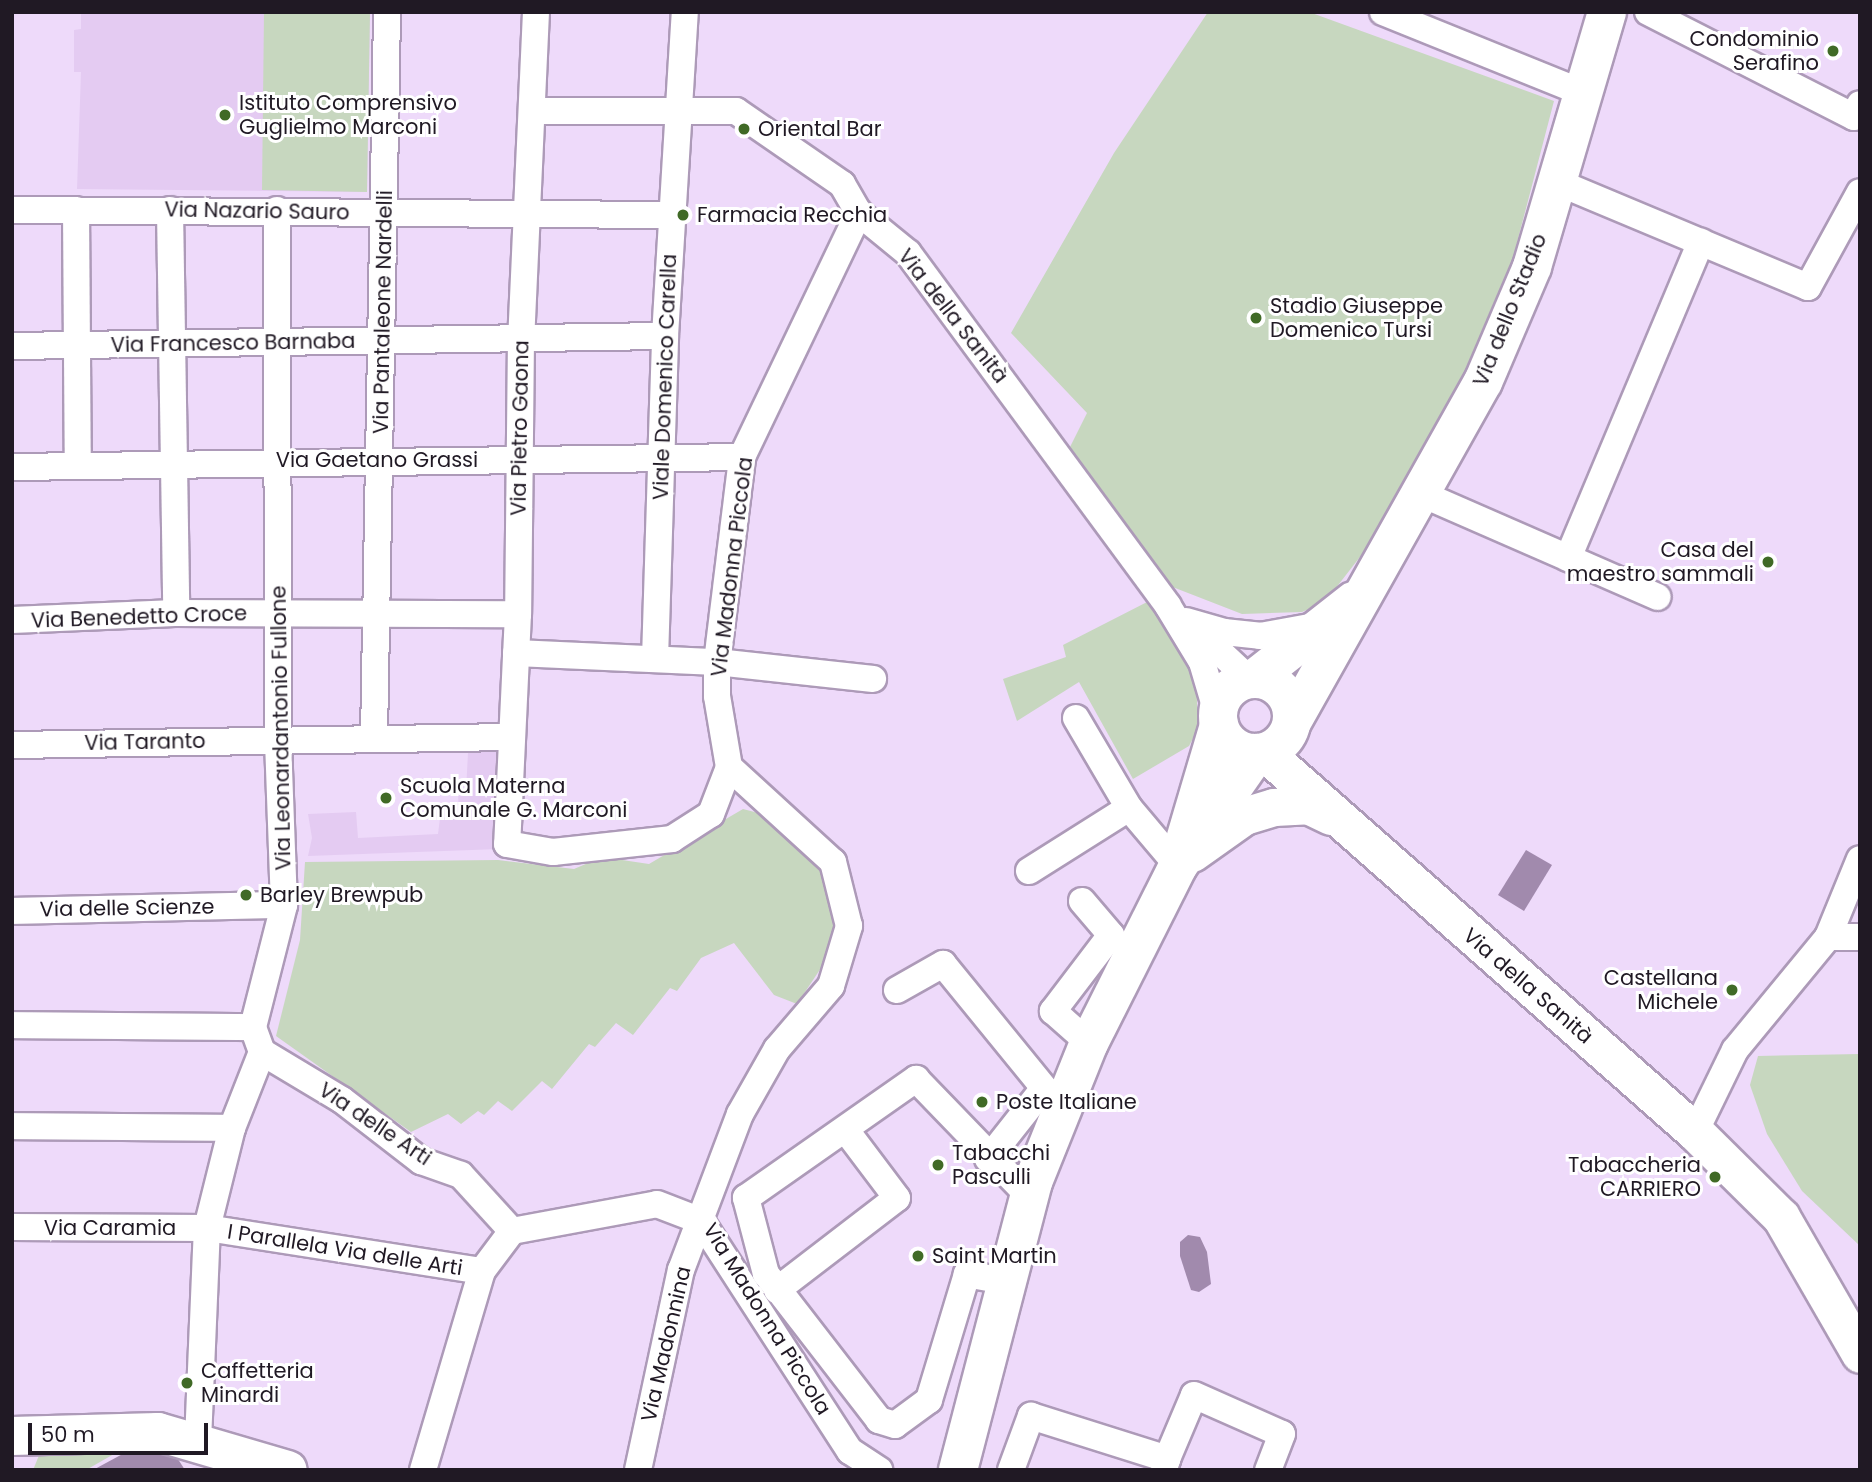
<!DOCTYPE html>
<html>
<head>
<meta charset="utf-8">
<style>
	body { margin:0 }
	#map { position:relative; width:1872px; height:1482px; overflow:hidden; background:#eedafa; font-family:Poppins,sans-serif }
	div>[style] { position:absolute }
	.built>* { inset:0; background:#e4cbf2 }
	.green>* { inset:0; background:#c7d7bf }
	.water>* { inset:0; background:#a18aad }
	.roads { filter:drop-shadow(2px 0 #ad9ab8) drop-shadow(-2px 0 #ad9ab8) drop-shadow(0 2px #ad9ab8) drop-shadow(0 -2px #ad9ab8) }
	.street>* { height:26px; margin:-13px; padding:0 13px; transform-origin:13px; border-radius:13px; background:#fff }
	.secondary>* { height:37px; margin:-18.5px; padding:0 18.5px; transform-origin:18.5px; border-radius:18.5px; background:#fff }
	.primary>* { height:38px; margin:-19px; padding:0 19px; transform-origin:19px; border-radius:19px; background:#fff }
	.primary>.ring { margin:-19px; padding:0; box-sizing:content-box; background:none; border:38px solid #fff; border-radius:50% }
	.dots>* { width:19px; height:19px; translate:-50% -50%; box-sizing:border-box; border:4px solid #fff; border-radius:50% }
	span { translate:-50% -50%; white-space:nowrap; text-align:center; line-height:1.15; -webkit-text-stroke:6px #fff; paint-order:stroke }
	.poi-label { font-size:21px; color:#201924 }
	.right { translate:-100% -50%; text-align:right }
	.left { translate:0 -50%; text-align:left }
	.street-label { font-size:21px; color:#201924 }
	.frame { position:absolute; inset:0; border:14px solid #201924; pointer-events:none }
	.scale { position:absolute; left:28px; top:1423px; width:180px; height:32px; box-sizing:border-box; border:4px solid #201924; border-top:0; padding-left:9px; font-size:21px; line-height:24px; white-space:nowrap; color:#201924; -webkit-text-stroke:5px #fff; paint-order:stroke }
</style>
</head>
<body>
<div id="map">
	<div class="built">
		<i style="clip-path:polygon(81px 12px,370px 12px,367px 192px,77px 189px,81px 72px,74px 72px,74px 30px,81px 29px)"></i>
		<i style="clip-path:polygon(502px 746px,499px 849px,308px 856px,312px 838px,308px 814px,356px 812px,358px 838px,438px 834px,440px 818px,459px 816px,458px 793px,466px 791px,468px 753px)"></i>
	</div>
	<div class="green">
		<i style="clip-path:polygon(264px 12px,370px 12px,367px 192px,262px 190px)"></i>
		<i style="clip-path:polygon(1208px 12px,1309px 12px,1554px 101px,1501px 304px,1377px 535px,1325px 602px,1302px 612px,1242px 614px,1170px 586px,1070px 447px,1087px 413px,1011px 333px,1114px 153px)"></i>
		<i style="clip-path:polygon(1151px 600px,1196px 674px,1198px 729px,1189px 746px,1133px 779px,1079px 682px,1017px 721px,1003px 679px,1066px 657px,1063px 645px)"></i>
		<i style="clip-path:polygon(743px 809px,788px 821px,833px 862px,849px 926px,797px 1004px,774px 995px,734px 943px,701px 958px,677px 991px,670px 988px,633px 1035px,616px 1023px,595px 1047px,589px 1044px,552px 1089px,542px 1081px,512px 1111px,498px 1101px,484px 1115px,478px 1111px,461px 1124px,448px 1114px,411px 1132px,276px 1036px,300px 940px,305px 862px,498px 860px,574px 869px,602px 857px,649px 864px)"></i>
		<i style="clip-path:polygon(1860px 1054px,1860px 1246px,1802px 1191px,1767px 1134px,1750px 1085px,1758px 1056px)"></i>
		<i style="clip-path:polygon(121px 1450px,86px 1470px,33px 1470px,40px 1453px)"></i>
	</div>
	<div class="water">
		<i style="clip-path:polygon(1526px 850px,1552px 865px,1524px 911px,1498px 895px)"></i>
		<i style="clip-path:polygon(1188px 1235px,1200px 1237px,1207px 1252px,1211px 1284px,1199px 1292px,1191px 1290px,1180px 1256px,1180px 1242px)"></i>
		<i style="clip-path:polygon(130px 1450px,174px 1453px,185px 1470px,93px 1470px)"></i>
	</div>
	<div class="roads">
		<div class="street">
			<i style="left:536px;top:12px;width:326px;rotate:92.6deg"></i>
			<i style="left:521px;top:338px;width:276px;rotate:90.6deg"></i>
			<i style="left:518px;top:614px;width:230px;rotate:92.7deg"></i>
			<i style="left:507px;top:844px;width:47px;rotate:9.9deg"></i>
			<i style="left:553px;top:852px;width:120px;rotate:-6.2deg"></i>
			<i style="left:672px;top:839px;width:46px;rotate:-32.7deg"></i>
			<i style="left:711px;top:814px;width:50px;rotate:-69deg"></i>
			<i style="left:1383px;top:12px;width:216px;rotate:22deg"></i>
			<i style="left:1648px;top:12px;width:231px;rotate:27deg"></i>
			<i style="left:1854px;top:117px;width:14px;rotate:-65deg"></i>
			<i style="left:532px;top:111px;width:204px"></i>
			<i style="left:736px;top:111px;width:129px;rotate:34.6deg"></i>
			<i style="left:842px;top:184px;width:34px;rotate:60deg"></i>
			<i style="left:859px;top:213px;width:63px;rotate:39.2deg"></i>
			<i style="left:908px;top:253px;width:438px;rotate:53.6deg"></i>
			<i style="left:1168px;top:606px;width:66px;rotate:58.7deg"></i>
			<i style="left:1202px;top:662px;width:56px;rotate:73.5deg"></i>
			<i style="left:1557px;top:182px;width:272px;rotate:22.7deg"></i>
			<i style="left:1808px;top:287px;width:108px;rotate:-61.3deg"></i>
			<i style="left:12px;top:210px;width:658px;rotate:0.44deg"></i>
			<i style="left:76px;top:210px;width:256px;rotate:89.6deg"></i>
			<i style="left:170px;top:210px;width:395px;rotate:89.1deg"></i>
			<i style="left:12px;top:346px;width:653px;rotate:-0.88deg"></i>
			<i style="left:12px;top:467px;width:730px;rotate:-0.78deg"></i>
			<i style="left:1422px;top:494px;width:257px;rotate:23.6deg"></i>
			<i style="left:1568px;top:558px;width:343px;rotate:-67.2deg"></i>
			<i style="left:12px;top:620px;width:163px;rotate:-2.5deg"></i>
			<i style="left:175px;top:613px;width:343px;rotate:0.2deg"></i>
			<i style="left:1186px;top:621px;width:40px;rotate:16deg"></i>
			<i style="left:1224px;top:632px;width:36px;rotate:6deg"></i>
			<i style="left:1260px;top:636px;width:56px;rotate:-10.3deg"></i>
			<i style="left:1191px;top:625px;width:79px;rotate:43deg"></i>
			<i style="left:516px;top:653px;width:201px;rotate:2.6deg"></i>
			<i style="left:717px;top:662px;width:157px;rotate:6.2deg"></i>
			<i style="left:655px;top:659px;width:323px;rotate:-88.2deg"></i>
			<i style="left:665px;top:336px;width:325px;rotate:-86.5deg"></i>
			<i style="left:1076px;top:718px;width:104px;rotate:59.5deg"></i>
			<i style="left:374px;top:737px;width:725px;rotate:-88.97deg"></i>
			<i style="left:12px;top:745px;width:500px;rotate:-0.92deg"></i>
			<i style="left:1029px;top:871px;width:118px;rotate:-32.2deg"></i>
			<i style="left:1129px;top:808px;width:76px;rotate:49.8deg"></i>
			<i style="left:1082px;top:901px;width:45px;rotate:49.5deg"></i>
			<i style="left:1111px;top:935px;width:96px;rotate:127.3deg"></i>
			<i style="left:1053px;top:1011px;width:48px;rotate:41.6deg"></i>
			<i style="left:12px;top:911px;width:272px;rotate:-1.3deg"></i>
			<i style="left:1828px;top:937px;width:32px"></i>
			<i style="left:897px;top:990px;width:53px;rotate:-29.5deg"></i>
			<i style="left:943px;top:964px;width:188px;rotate:50.8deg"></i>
			<i style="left:12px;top:1025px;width:241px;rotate:0.5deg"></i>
			<i style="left:262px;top:1052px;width:93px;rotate:31deg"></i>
			<i style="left:342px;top:1100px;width:100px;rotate:37.7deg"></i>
			<i style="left:421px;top:1161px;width:42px;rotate:19.3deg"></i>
			<i style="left:461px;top:1175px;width:76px;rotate:47.7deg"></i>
			<i style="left:12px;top:1126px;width:220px;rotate:0.5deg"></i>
			<i style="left:1695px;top:1132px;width:91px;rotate:-64deg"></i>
			<i style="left:1735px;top:1050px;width:146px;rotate:-50.5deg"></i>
			<i style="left:1828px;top:937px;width:84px;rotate:-67.7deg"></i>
			<i style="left:988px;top:1159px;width:90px;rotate:-51.7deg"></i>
			<i style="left:701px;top:1221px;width:274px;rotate:57.1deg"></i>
			<i style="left:850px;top:1451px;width:35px;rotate:33deg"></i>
			<i style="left:12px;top:1227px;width:195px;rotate:0.3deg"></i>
			<i style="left:207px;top:1228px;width:278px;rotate:8.9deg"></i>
			<i style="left:1005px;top:1281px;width:39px;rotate:-170deg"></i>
			<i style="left:967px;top:1274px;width:132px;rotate:106.8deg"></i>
			<i style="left:929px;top:1400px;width:42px;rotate:143.7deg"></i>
			<i style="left:895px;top:1425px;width:17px;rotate:-163deg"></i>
			<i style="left:879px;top:1420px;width:185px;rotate:-127.7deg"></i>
			<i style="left:766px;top:1274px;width:79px;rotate:-104.7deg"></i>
			<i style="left:746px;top:1198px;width:208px;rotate:-35deg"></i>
			<i style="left:916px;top:1079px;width:163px;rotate:46deg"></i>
			<i style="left:777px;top:1290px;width:151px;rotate:-37.5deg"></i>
			<i style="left:897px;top:1198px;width:86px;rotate:-127deg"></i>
			<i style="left:198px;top:1441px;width:213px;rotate:-87.6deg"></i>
			<i style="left:207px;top:1228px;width:103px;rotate:-76deg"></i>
			<i style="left:232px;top:1128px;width:82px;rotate:-68.5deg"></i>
			<i style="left:262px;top:1052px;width:27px;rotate:-110deg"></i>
			<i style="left:253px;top:1027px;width:126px;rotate:-75.7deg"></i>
			<i style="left:284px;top:905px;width:165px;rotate:-92.1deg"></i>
			<i style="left:278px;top:740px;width:530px;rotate:-90.11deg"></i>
			<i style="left:1167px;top:1459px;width:69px;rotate:-67.1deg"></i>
			<i style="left:1194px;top:1395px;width:96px;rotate:23.9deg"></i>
			<i style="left:1282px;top:1434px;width:39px;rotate:111deg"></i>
			<i style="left:423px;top:1470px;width:208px;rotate:-73.5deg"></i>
			<i style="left:482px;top:1271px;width:50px;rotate:-53.1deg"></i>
			<i style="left:512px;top:1231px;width:147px;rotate:-10.5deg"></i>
			<i style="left:657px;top:1204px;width:47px;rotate:21.1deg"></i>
			<i style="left:638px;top:1470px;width:205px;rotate:-77.9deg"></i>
			<i style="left:681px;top:1270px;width:167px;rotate:-69.3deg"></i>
			<i style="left:740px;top:1114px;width:75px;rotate:-60.4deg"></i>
			<i style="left:777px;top:1049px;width:83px;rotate:-49.4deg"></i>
			<i style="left:831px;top:986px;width:63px;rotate:-73.3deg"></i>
			<i style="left:849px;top:926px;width:66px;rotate:-104deg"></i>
			<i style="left:833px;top:862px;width:141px;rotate:-137.6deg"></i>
			<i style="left:729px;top:767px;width:72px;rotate:-99.6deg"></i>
			<i style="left:717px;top:696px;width:34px;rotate:-90deg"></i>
			<i style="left:717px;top:662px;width:207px;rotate:-83deg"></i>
			<i style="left:742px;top:457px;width:271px;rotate:-64.4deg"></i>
			<i style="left:1011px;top:1470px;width:58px;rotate:-69.7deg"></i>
			<i style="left:1031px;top:1416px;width:143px;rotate:17.5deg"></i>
			<i style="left:1167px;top:1459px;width:11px;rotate:105deg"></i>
		</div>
		<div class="secondary">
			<i style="left:1264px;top:752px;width:575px;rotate:41.4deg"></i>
			<i style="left:1695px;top:1132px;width:121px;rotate:44.7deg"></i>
			<i style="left:1781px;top:1217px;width:158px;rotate:60deg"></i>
			<i style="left:1192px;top:853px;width:64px;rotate:-35.4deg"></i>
			<i style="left:1244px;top:816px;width:31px;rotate:-17deg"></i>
			<i style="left:1274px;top:807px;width:34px;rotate:-3deg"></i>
			<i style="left:1308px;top:805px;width:25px;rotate:26deg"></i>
		</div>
		<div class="primary">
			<i class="ring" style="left:1218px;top:679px;width:36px;height:36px"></i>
			<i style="left:1254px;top:679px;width:126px;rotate:-38.2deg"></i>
			<i style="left:1292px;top:722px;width:390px;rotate:-60.7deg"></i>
			<i style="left:1483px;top:382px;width:125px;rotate:-66.9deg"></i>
			<i style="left:1532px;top:267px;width:266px;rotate:-73.6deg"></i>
			<i style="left:1185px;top:840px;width:120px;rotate:-73.5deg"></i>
			<i style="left:12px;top:1436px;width:146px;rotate:-1.6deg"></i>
			<i style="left:158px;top:1432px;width:135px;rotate:16.3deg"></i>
			<i style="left:958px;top:1470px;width:298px;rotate:-75.4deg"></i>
			<i style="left:1033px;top:1182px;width:150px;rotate:-68.1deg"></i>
			<i style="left:1089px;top:1043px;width:198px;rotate:-63.3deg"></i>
			<i style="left:1178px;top:866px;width:138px;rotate:-55deg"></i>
		</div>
	</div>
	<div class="dots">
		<i style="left:1833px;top:51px;background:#406a26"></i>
		<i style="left:225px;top:115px;background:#406a26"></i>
		<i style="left:744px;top:129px;background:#406a26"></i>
		<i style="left:683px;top:215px;background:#406a26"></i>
		<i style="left:1256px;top:318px;background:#406a26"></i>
		<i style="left:1768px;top:562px;background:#406a26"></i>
		<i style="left:386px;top:798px;background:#406a26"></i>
		<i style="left:246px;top:895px;background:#406a26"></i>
		<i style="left:1732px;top:990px;background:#406a26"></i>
		<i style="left:982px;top:1102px;background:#406a26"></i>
		<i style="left:938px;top:1165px;background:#406a26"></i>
		<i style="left:1715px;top:1177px;background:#406a26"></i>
		<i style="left:918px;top:1256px;background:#406a26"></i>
		<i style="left:187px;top:1383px;background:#406a26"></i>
	</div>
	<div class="poi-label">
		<span class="right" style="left:1819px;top:51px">Condominio<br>Serafino</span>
		<span class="left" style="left:239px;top:115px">Istituto Comprensivo<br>Guglielmo Marconi</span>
		<span class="left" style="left:758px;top:129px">Oriental Bar</span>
		<span class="left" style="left:697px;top:215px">Farmacia Recchia</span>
		<span class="left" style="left:1270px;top:318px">Stadio Giuseppe<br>Domenico Tursi</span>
		<span class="right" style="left:1754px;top:562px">Casa del<br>maestro sammali</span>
		<span class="left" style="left:400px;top:798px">Scuola Materna<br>Comunale G. Marconi</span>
		<span class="left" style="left:260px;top:895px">Barley Brewpub</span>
		<span class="right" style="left:1718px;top:990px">Castellana<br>Michele</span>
		<span class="left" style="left:996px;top:1102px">Poste Italiane</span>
		<span class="left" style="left:952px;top:1165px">Tabacchi<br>Pasculli</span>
		<span class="right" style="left:1701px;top:1177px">Tabaccheria<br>CARRIERO</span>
		<span class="left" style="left:932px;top:1256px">Saint Martin</span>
		<span class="left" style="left:201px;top:1383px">Caffetteria<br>Minardi</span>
	</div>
	<div class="street-label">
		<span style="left:257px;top:211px;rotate:1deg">Via Nazario Sauro</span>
		<span style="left:1510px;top:310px;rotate:-68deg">Via dello Stadio</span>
		<span style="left:383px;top:312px;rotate:-89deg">Via Pantaleone Nardelli</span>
		<span style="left:953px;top:316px;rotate:52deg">Via della Sanità</span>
		<span style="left:233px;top:343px;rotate:-1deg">Via Francesco Barnaba</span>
		<span style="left:665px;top:377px;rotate:-88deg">Viale Domenico Carella</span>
		<span style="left:520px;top:428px;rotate:-89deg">Via Pietro Gaona</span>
		<span style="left:377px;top:460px">Via Gaetano Grassi</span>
		<span style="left:732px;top:567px;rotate:-83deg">Via Madonna Piccola</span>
		<span style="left:139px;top:617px;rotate:-2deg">Via Benedetto Croce</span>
		<span style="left:281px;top:728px;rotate:-91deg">Via Leonardantonio Fullone</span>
		<span style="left:145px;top:742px;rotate:-1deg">Via Taranto</span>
		<span style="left:127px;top:908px;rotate:-1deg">Via delle Scienze</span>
		<span style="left:1528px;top:986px;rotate:41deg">Via della Sanità</span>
		<span style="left:375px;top:1124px;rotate:34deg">Via delle Arti</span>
		<span style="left:110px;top:1228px">Via Caramia</span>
		<span style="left:345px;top:1250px;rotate:9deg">I Parallela Via delle Arti</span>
		<span style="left:767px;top:1319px;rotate:58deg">Via Madonna Piccola</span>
		<span style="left:666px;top:1344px;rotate:-77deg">Via Madonnina</span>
	</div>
	<div class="frame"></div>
	<div class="scale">50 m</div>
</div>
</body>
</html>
